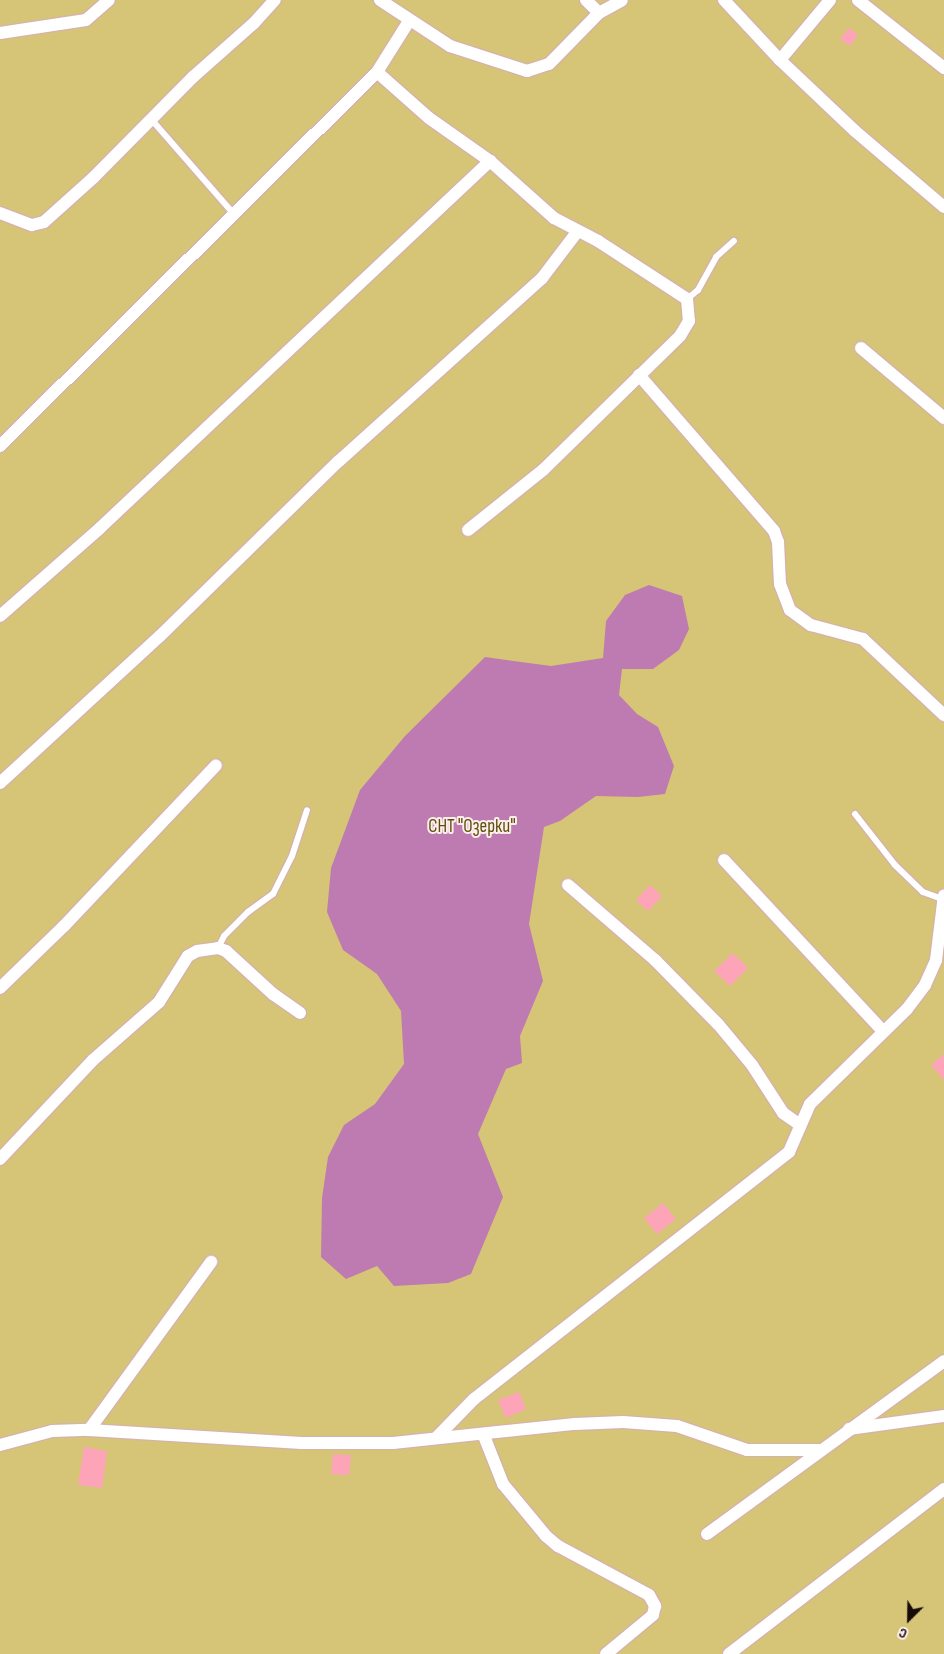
<!DOCTYPE html>
<html>
<head>
<meta charset="utf-8">
<style>
	body { margin:0 }
	#map { position:relative; width:944px; height:1654px; overflow:hidden; background:#faded6; font-family:"Sofia Sans Condensed",sans-serif }
	div>[style] { position:absolute }
	.green>* { inset:0; background:#d6c477 }
	.water>* { inset:0; background:#be7bb1 }
	.building>* { inset:0; background:#fea4b8 }
	.roads { filter:drop-shadow(1px 0 #d5b3aa) drop-shadow(-1px 0 #d5b3aa) drop-shadow(0 1px #d5b3aa) drop-shadow(0 -1px #d5b3aa) }
	.lane>* { height:6px; margin:-3px; padding:0 3px; transform-origin:3px; border-radius:3px; background:#fff }
	.street>* { height:12px; margin:-6px; padding:0 6px; transform-origin:6px; border-radius:6px; background:#fff }
	span { translate:-50% -50%; white-space:nowrap; text-align:center; line-height:1.15; -webkit-text-stroke:4px #fdeeeb; paint-order:stroke }
	.park-label { font-size:19px; color:#5d4f0c }
	.north { position:absolute; left:884px; top:1594px; width:50px; height:50px; -webkit-text-stroke:4px #fdeeeb; paint-order:stroke; rotate:203deg; font-size:14px; font-weight:700; line-height:20px; text-align:center; color:#160b08 }
	.north::after { content:''; display:block; margin:auto; width:18px; height:22px; background:#160b08; clip-path:polygon(50% 0,100% 100%,50% 72%,0 100%) }
</style>
</head>
<body>
<div id="map">
	<div class="green">
		<i style="clip-path:polygon(0 0,944px 0,944px 1654px,0 1654px)"></i>
	</div>
	<div class="water">
		<i style="clip-path:polygon(649px 585px,682px 596px,689px 629px,679px 650px,653px 669px,622px 669px,619px 695px,637px 714px,658px 727px,674px 766px,665px 794px,638px 797px,596px 796px,560px 821px,544px 827px,529px 924px,543px 981px,520px 1036px,522px 1063px,506px 1069px,478px 1134px,503px 1197px,471px 1274px,448px 1283px,394px 1286px,377px 1266px,346px 1279px,321px 1257px,322px 1198px,328px 1157px,344px 1125px,375px 1104px,404px 1064px,401px 1011px,377px 974px,343px 950px,327px 912px,331px 868px,360px 790px,405px 736px,485px 657px,551px 666px,603px 658px,606px 621px,625px 595px)"></i>
	</div>
	<div class="building">
		<i style="clip-path:polygon(849px 28px,858px 35px,850px 46px,840px 39px)"></i>
		<i style="clip-path:polygon(650px 885px,662px 896px,648px 911px,636px 900px)"></i>
		<i style="clip-path:polygon(733px 953px,748px 968px,730px 986px,714px 971px)"></i>
		<i style="clip-path:polygon(944px 1054px,944px 1080px,931px 1065px)"></i>
		<i style="clip-path:polygon(663px 1203px,676px 1219px,657px 1234px,644px 1218px)"></i>
		<i style="clip-path:polygon(519px 1392px,526px 1409px,506px 1418px,498px 1400px)"></i>
		<i style="clip-path:polygon(84px 1447px,107px 1451px,102px 1488px,78px 1485px)"></i>
		<i style="clip-path:polygon(333px 1454px,351px 1455px,349px 1475px,331px 1474px)"></i>
	</div>
	<div class="roads">
		<div class="lane">
			<i style="left:151px;top:119px;width:126px;rotate:48.9deg"></i>
			<i style="left:687px;top:299px;width:14px;rotate:-39deg"></i>
			<i style="left:698px;top:290px;width:38px;rotate:-61deg"></i>
			<i style="left:716px;top:257px;width:24px;rotate:-42deg"></i>
			<i style="left:855px;top:814px;width:65px;rotate:51.9deg"></i>
			<i style="left:895px;top:865px;width:39px;rotate:44deg"></i>
			<i style="left:923px;top:892px;width:20px;rotate:20deg"></i>
			<i style="left:218px;top:948px;width:13px;rotate:-63deg"></i>
			<i style="left:224px;top:936px;width:34px;rotate:-45deg"></i>
			<i style="left:248px;top:912px;width:31px;rotate:-36deg"></i>
			<i style="left:273px;top:894px;width:42px;rotate:-63.4deg"></i>
			<i style="left:292px;top:856px;width:48px;rotate:-71.9deg"></i>
		</div>
		<div class="street">
			<i style="left:380px;top:0;width:84px;rotate:33.3deg"></i>
			<i style="left:450px;top:46px;width:81px;rotate:18deg"></i>
			<i style="left:527px;top:71px;width:23px;rotate:-18deg"></i>
			<i style="left:549px;top:64px;width:71px;rotate:-45.6deg"></i>
			<i style="left:599px;top:13px;width:26px;rotate:-29deg"></i>
			<i style="left:586px;top:0;width:18px;rotate:45deg"></i>
			<i style="left:724px;top:0;width:82px;rotate:47deg"></i>
			<i style="left:780px;top:60px;width:103px;rotate:43.4deg"></i>
			<i style="left:855px;top:131px;width:117px;rotate:40.5deg"></i>
			<i style="left:858px;top:0;width:110px;rotate:38.3deg"></i>
			<i style="left:409px;top:21px;width:60px;rotate:122.1deg"></i>
			<i style="left:377px;top:72px;width:69px;rotate:41.5deg"></i>
			<i style="left:429px;top:118px;width:75px;rotate:35.2deg"></i>
			<i style="left:490px;top:161px;width:86px;rotate:41.7deg"></i>
			<i style="left:554px;top:218px;width:50px;rotate:27.6deg"></i>
			<i style="left:598px;top:241px;width:106px;rotate:33.1deg"></i>
			<i style="left:687px;top:299px;width:22px;rotate:85deg"></i>
			<i style="left:689px;top:321px;width:17px;rotate:121deg"></i>
			<i style="left:680px;top:336px;width:192px;rotate:135.6deg"></i>
			<i style="left:543px;top:470px;width:96px;rotate:141.3deg"></i>
			<i style="left:0;top:33px;width:87px;rotate:-8.6deg"></i>
			<i style="left:86px;top:20px;width:30px;rotate:-41deg"></i>
			<i style="left:780px;top:60px;width:78px;rotate:-50.2deg"></i>
			<i style="left:0;top:213px;width:34px;rotate:21deg"></i>
			<i style="left:32px;top:225px;width:12px;rotate:-14deg"></i>
			<i style="left:44px;top:222px;width:67px;rotate:-42deg"></i>
			<i style="left:94px;top:177px;width:141px;rotate:-45.3deg"></i>
			<i style="left:193px;top:77px;width:81px;rotate:-41.5deg"></i>
			<i style="left:254px;top:23px;width:31px;rotate:-48deg"></i>
			<i style="left:861px;top:348px;width:109px;rotate:40.1deg"></i>
			<i style="left:639px;top:375px;width:206px;rotate:49.1deg"></i>
			<i style="left:774px;top:531px;width:12px;rotate:70deg"></i>
			<i style="left:778px;top:542px;width:42px;rotate:87.3deg"></i>
			<i style="left:780px;top:584px;width:28px;rotate:69deg"></i>
			<i style="left:790px;top:610px;width:26px;rotate:36deg"></i>
			<i style="left:811px;top:625px;width:54px;rotate:15.1deg"></i>
			<i style="left:863px;top:639px;width:111px;rotate:43.2deg"></i>
			<i style="left:0;top:446px;width:531px;rotate:-44.77deg"></i>
			<i style="left:0;top:616px;width:133px;rotate:-41.3deg"></i>
			<i style="left:100px;top:528px;width:536px;rotate:-43.26deg"></i>
			<i style="left:0;top:783px;width:217px;rotate:-42.6deg"></i>
			<i style="left:160px;top:636px;width:250px;rotate:-44.4deg"></i>
			<i style="left:339px;top:461px;width:273px;rotate:-42deg"></i>
			<i style="left:542px;top:278px;width:58px;rotate:-52.7deg"></i>
			<i style="left:724px;top:860px;width:233px;rotate:47.1deg"></i>
			<i style="left:568px;top:885px;width:115px;rotate:40.8deg"></i>
			<i style="left:655px;top:960px;width:90px;rotate:45.5deg"></i>
			<i style="left:718px;top:1024px;width:53px;rotate:50.3deg"></i>
			<i style="left:752px;top:1065px;width:57px;rotate:57.1deg"></i>
			<i style="left:783px;top:1113px;width:19px;rotate:35deg"></i>
			<i style="left:0;top:988px;width:89px;rotate:-44.1deg"></i>
			<i style="left:64px;top:926px;width:221px;rotate:-46.6deg"></i>
			<i style="left:0;top:1159px;width:136px;rotate:-46.8deg"></i>
			<i style="left:93px;top:1060px;width:88px;rotate:-41.3deg"></i>
			<i style="left:159px;top:1002px;width:54px;rotate:-57.8deg"></i>
			<i style="left:188px;top:956px;width:10px;rotate:-29deg"></i>
			<i style="left:197px;top:951px;width:21px;rotate:-8deg"></i>
			<i style="left:218px;top:948px;width:9px;rotate:21deg"></i>
			<i style="left:226px;top:951px;width:64px;rotate:42.5deg"></i>
			<i style="left:273px;top:994px;width:33px;rotate:35deg"></i>
			<i style="left:849px;top:1429px;width:96px;rotate:-7.8deg"></i>
			<i style="left:89px;top:1430px;width:208px;rotate:-54deg"></i>
			<i style="left:484px;top:1436px;width:52px;rotate:68.4deg"></i>
			<i style="left:503px;top:1484px;width:67px;rotate:50.4deg"></i>
			<i style="left:546px;top:1536px;width:16px;rotate:40deg"></i>
			<i style="left:558px;top:1546px;width:103px;rotate:28.3deg"></i>
			<i style="left:649px;top:1595px;width:13px;rotate:61deg"></i>
			<i style="left:655px;top:1606px;width:9px;rotate:103deg"></i>
			<i style="left:653px;top:1615px;width:61px;rotate:140.3deg"></i>
			<i style="left:437px;top:1437px;width:53px;rotate:-45.8deg"></i>
			<i style="left:474px;top:1399px;width:400px;rotate:-38.1deg"></i>
			<i style="left:789px;top:1152px;width:52px;rotate:-66.4deg"></i>
			<i style="left:810px;top:1104px;width:136px;rotate:-44.4deg"></i>
			<i style="left:907px;top:1009px;width:30px;rotate:-53deg"></i>
			<i style="left:925px;top:985px;width:27px;rotate:-66deg"></i>
			<i style="left:936px;top:960px;width:65px;rotate:-83deg"></i>
			<i style="left:0;top:1445px;width:54px;rotate:-15.1deg"></i>
			<i style="left:52px;top:1431px;width:37px;rotate:-2deg"></i>
			<i style="left:89px;top:1430px;width:213px;rotate:3.5deg"></i>
			<i style="left:302px;top:1443px;width:91px"></i>
			<i style="left:393px;top:1443px;width:183px;rotate:-6deg"></i>
			<i style="left:575px;top:1424px;width:48px;rotate:-2.4deg"></i>
			<i style="left:623px;top:1422px;width:54px;rotate:4.2deg"></i>
			<i style="left:677px;top:1426px;width:74px;rotate:18.9deg"></i>
			<i style="left:747px;top:1450px;width:72px"></i>
			<i style="left:707px;top:1534px;width:293px;rotate:-36.1deg"></i>
			<i style="left:729px;top:1654px;width:271px;rotate:-37.5deg"></i>
		</div>
	</div>
	<div class="park-label">
		<span style="left:472px;top:827px">СНТ "Озерки"</span>
	</div>
	<div class="north">С</div>
</div>
</body>
</html>
